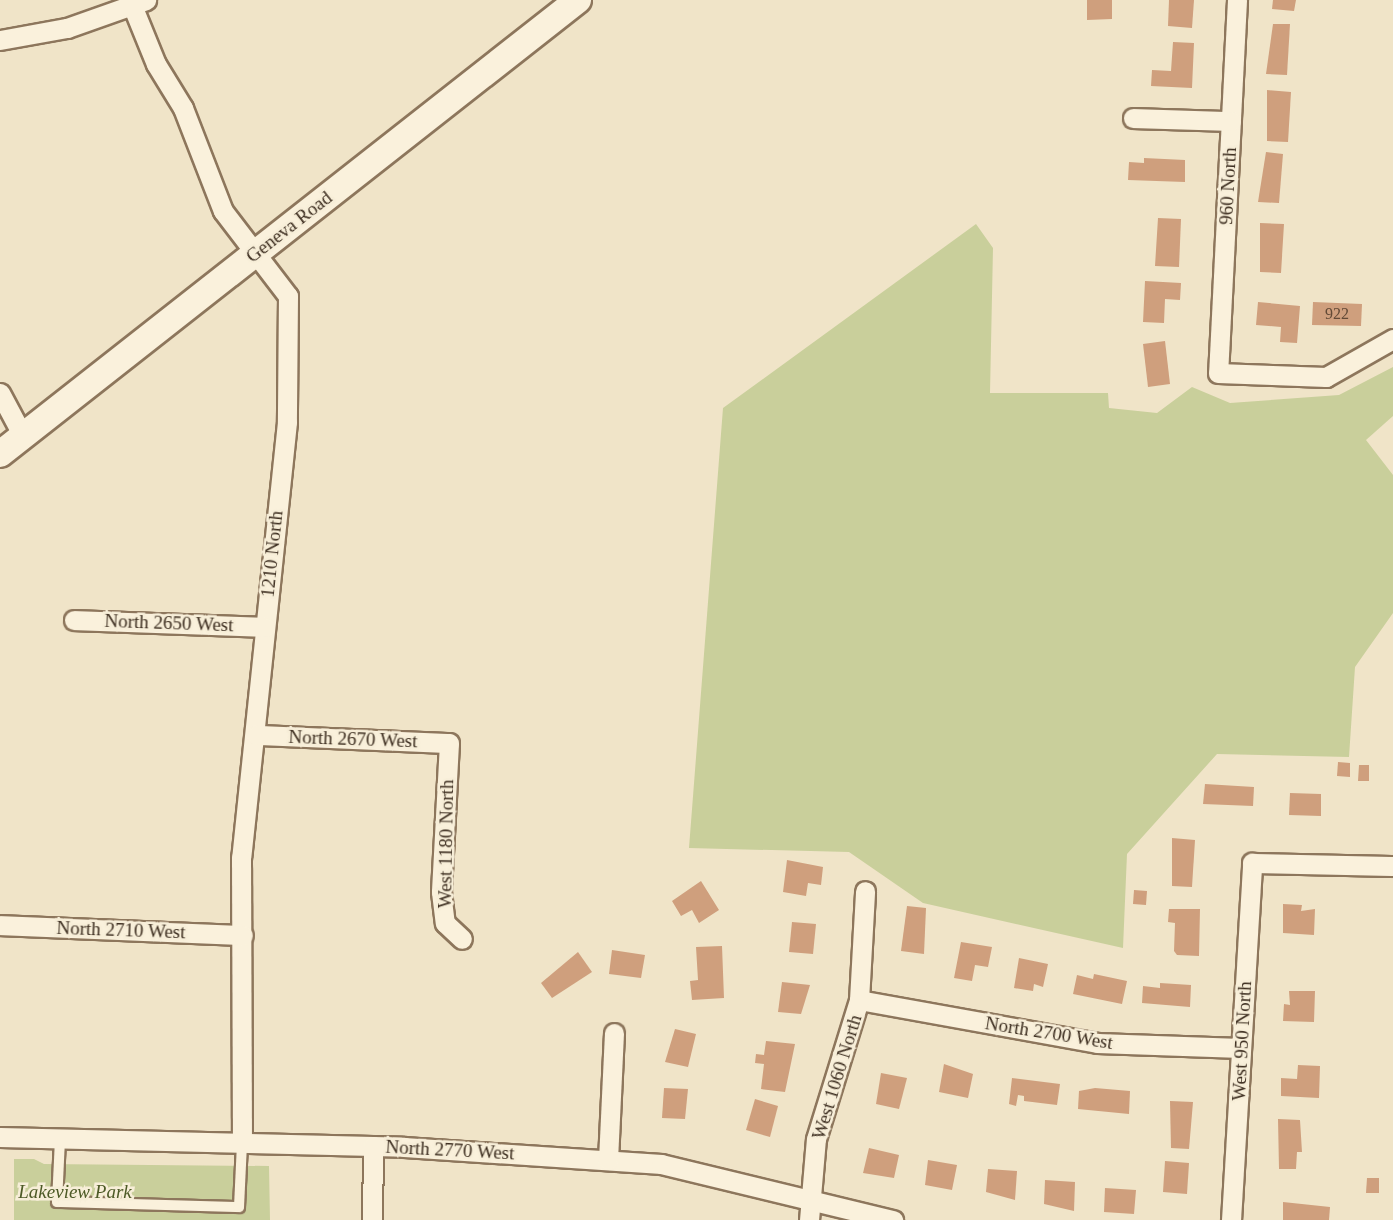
<!DOCTYPE html>
<html>
<head>
<meta charset="utf-8">
<style>
	body { margin:0 }
	#map { position:relative; width:1393px; height:1220px; overflow:hidden; background:#f0e4c8; font-family:Georgia,serif }
	div>[style] { position:absolute }
	.green>* { inset:0; background:#c9cf9b }
	.building>* { inset:0; background:#cf9f7d }
	.roads { filter:drop-shadow(2px 0 #8d765c) drop-shadow(-2px 0 #8d765c) drop-shadow(0 2px #8d765c) drop-shadow(0 -2px #8d765c) }
	.lane>* { height:10px; margin:-5px; padding:0 5px; transform-origin:5px; border-radius:5px; background:#faf1dc }
	.street>* { height:19px; margin:-9.5px; padding:0 9.5px; transform-origin:9.5px; border-radius:9.5px; background:#faf1dc }
	.secondary>* { height:26px; margin:-13px; padding:0 13px; transform-origin:13px; border-radius:13px; background:#faf1dc }
	span { translate:-50% -50%; white-space:nowrap; text-align:center; line-height:1.15; -webkit-text-stroke:5px #f7eed8; paint-order:stroke }
	.number-label { font-size:16px; color:#624a37 }
	.number-label span { -webkit-text-stroke-width:0 }
	.street-label { font-size:19px; color:#3d2e20 }
	.park-label { font-size:19px; color:#4d5a26; font-style:italic }
</style>
</head>
<body>
<div id="map">
	<div class="green">
		<i style="clip-path:polygon(976px 224px,993px 248px,990px 393px,1108px 393px,1109px 408px,1157px 413px,1192px 387px,1230px 403px,1339px 395px,1393px 367px,1393px 416px,1366px 440px,1393px 475px,1393px 613px,1355px 667px,1349px 757px,1217px 754px,1127px 854px,1123px 948px,923px 903px,849px 852px,689px 848px,723px 408px)"></i>
		<i style="clip-path:polygon(14px 1159px,34px 1159px,44px 1164px,269px 1166px,270px 1220px,14px 1220px)"></i>
	</div>
	<div class="building">
		<i style="clip-path:polygon(1087px 0,1112px 0,1112px 19px,1087px 20px)"></i>
		<i style="clip-path:polygon(1169px 0,1194px 0,1192px 28px,1168px 26px)"></i>
		<i style="clip-path:polygon(1273px 0,1296px 0,1294px 11px,1272px 9px)"></i>
		<i style="clip-path:polygon(1273px 24px,1290px 24px,1287px 75px,1266px 74px)"></i>
		<i style="clip-path:polygon(1173px 42px,1194px 43px,1192px 88px,1151px 86px,1152px 70px,1171px 71px)"></i>
		<i style="clip-path:polygon(1267px 90px,1291px 92px,1288px 142px,1267px 141px)"></i>
		<i style="clip-path:polygon(1266px 152px,1283px 154px,1279px 203px,1258px 202px)"></i>
		<i style="clip-path:polygon(1144px 158px,1185px 160px,1185px 182px,1128px 180px,1129px 162px,1144px 163px)"></i>
		<i style="clip-path:polygon(1158px 218px,1181px 219px,1179px 267px,1155px 266px)"></i>
		<i style="clip-path:polygon(1260px 223px,1284px 224px,1281px 273px,1260px 272px)"></i>
		<i style="clip-path:polygon(1145px 281px,1181px 283px,1180px 300px,1165px 299px,1164px 323px,1143px 322px)"></i>
		<i style="clip-path:polygon(1258px 302px,1300px 306px,1297px 343px,1280px 342px,1281px 327px,1256px 325px)"></i>
		<i style="clip-path:polygon(1313px 302px,1362px 304px,1361px 326px,1312px 325px)"></i>
		<i style="clip-path:polygon(1165px 341px,1170px 384px,1148px 387px,1143px 344px)"></i>
		<i style="clip-path:polygon(1338px 762px,1350px 763px,1350px 777px,1337px 776px)"></i>
		<i style="clip-path:polygon(1359px 765px,1369px 765px,1369px 781px,1358px 781px)"></i>
		<i style="clip-path:polygon(1205px 784px,1254px 787px,1253px 806px,1203px 804px)"></i>
		<i style="clip-path:polygon(1290px 793px,1321px 794px,1321px 816px,1289px 815px)"></i>
		<i style="clip-path:polygon(1172px 838px,1195px 840px,1192px 887px,1172px 886px)"></i>
		<i style="clip-path:polygon(787px 860px,823px 867px,821px 885px,808px 883px,806px 896px,783px 892px)"></i>
		<i style="clip-path:polygon(701px 881px,719px 910px,699px 923px,692px 910px,681px 916px,672px 901px)"></i>
		<i style="clip-path:polygon(1134px 890px,1147px 891px,1146px 905px,1133px 904px)"></i>
		<i style="clip-path:polygon(1283px 904px,1302px 905px,1301px 911px,1315px 909px,1314px 935px,1283px 933px)"></i>
		<i style="clip-path:polygon(907px 906px,926px 908px,924px 954px,901px 951px)"></i>
		<i style="clip-path:polygon(1169px 909px,1200px 909px,1199px 956px,1177px 955px,1174px 951px,1175px 923px,1168px 922px)"></i>
		<i style="clip-path:polygon(792px 922px,816px 924px,813px 954px,789px 952px)"></i>
		<i style="clip-path:polygon(961px 942px,992px 947px,988px 967px,975px 965px,972px 981px,954px 978px)"></i>
		<i style="clip-path:polygon(722px 946px,724px 998px,692px 1000px,690px 981px,698px 980px,696px 947px)"></i>
		<i style="clip-path:polygon(612px 950px,645px 955px,641px 978px,609px 974px)"></i>
		<i style="clip-path:polygon(578px 952px,592px 972px,552px 998px,541px 983px)"></i>
		<i style="clip-path:polygon(1019px 958px,1048px 964px,1043px 987px,1034px 984px,1033px 991px,1014px 988px)"></i>
		<i style="clip-path:polygon(1094px 974px,1127px 981px,1122px 1004px,1073px 994px,1077px 975px,1093px 979px)"></i>
		<i style="clip-path:polygon(782px 982px,810px 985px,801px 1014px,778px 1012px)"></i>
		<i style="clip-path:polygon(1160px 983px,1191px 985px,1190px 1007px,1142px 1003px,1143px 986px,1160px 988px)"></i>
		<i style="clip-path:polygon(1289px 991px,1315px 991px,1314px 1022px,1283px 1021px,1284px 1004px,1290px 1005px)"></i>
		<i style="clip-path:polygon(675px 1029px,696px 1034px,688px 1067px,665px 1062px)"></i>
		<i style="clip-path:polygon(766px 1041px,795px 1044px,785px 1092px,761px 1089px,764px 1064px,755px 1063px,756px 1054px,764px 1055px)"></i>
		<i style="clip-path:polygon(944px 1064px,973px 1074px,968px 1098px,939px 1092px)"></i>
		<i style="clip-path:polygon(1298px 1065px,1320px 1066px,1319px 1098px,1281px 1096px,1281px 1078px,1297px 1079px)"></i>
		<i style="clip-path:polygon(881px 1073px,907px 1078px,899px 1109px,876px 1104px)"></i>
		<i style="clip-path:polygon(1012px 1078px,1060px 1084px,1057px 1105px,1024px 1101px,1024px 1096px,1018px 1095px,1016px 1106px,1009px 1104px)"></i>
		<i style="clip-path:polygon(664px 1088px,688px 1089px,685px 1119px,662px 1118px)"></i>
		<i style="clip-path:polygon(1095px 1088px,1130px 1091px,1129px 1114px,1078px 1109px,1079px 1091px)"></i>
		<i style="clip-path:polygon(755px 1099px,778px 1106px,770px 1137px,746px 1130px)"></i>
		<i style="clip-path:polygon(1170px 1101px,1193px 1102px,1189px 1149px,1171px 1148px)"></i>
		<i style="clip-path:polygon(1278px 1119px,1300px 1120px,1302px 1152px,1297px 1152px,1296px 1169px,1279px 1169px)"></i>
		<i style="clip-path:polygon(869px 1148px,899px 1155px,894px 1178px,863px 1173px)"></i>
		<i style="clip-path:polygon(928px 1160px,957px 1165px,952px 1190px,925px 1185px)"></i>
		<i style="clip-path:polygon(1165px 1161px,1189px 1163px,1187px 1194px,1163px 1192px)"></i>
		<i style="clip-path:polygon(988px 1169px,1017px 1171px,1015px 1200px,986px 1192px)"></i>
		<i style="clip-path:polygon(1367px 1178px,1379px 1178px,1379px 1193px,1366px 1193px)"></i>
		<i style="clip-path:polygon(1045px 1180px,1075px 1182px,1074px 1211px,1044px 1204px)"></i>
		<i style="clip-path:polygon(1105px 1188px,1136px 1190px,1134px 1214px,1104px 1212px)"></i>
		<i style="clip-path:polygon(1283px 1202px,1330px 1207px,1329px 1220px,1283px 1220px)"></i>
	</div>
	<div class="roads">
		<div class="lane">
			<i style="left:60px;top:1139px;width:63px;rotate:92.7deg"></i>
			<i style="left:57px;top:1202px;width:182px;rotate:1.6deg"></i>
			<i style="left:239px;top:1207px;width:64px;rotate:-87.3deg"></i>
		</div>
		<div class="street">
			<i style="left:1237px;top:0;width:373px;rotate:92.9deg"></i>
			<i style="left:1218px;top:373px;width:108px;rotate:2.1deg"></i>
			<i style="left:1326px;top:377px;width:77px;rotate:-29.6deg"></i>
			<i style="left:132px;top:5px;width:64px;rotate:67.9deg"></i>
			<i style="left:156px;top:64px;width:52px;rotate:58.5deg"></i>
			<i style="left:183px;top:108px;width:110px;rotate:68.8deg"></i>
			<i style="left:223px;top:211px;width:107px;rotate:52.6deg"></i>
			<i style="left:288px;top:296px;width:126px;rotate:90.5deg"></i>
			<i style="left:287px;top:422px;width:437px;rotate:96deg"></i>
			<i style="left:241px;top:857px;width:286px;rotate:89.8deg"></i>
			<i style="left:0;top:40px;width:68px;rotate:-10.2deg"></i>
			<i style="left:67px;top:28px;width:84px;rotate:-19.5deg"></i>
			<i style="left:1133px;top:118px;width:98px;rotate:1.8deg"></i>
			<i style="left:0;top:393px;width:49px;rotate:61.9deg"></i>
			<i style="left:74px;top:620px;width:191px;rotate:2.1deg"></i>
			<i style="left:257px;top:735px;width:192px;rotate:2.4deg"></i>
			<i style="left:449px;top:743px;width:149px;rotate:93.1deg"></i>
			<i style="left:441px;top:892px;width:31px;rotate:83deg"></i>
			<i style="left:445px;top:923px;width:23px;rotate:43deg"></i>
			<i style="left:0;top:925px;width:243px;rotate:2.4deg"></i>
			<i style="left:859px;top:1000px;width:242px;rotate:10.2deg"></i>
			<i style="left:1097px;top:1043px;width:144px;rotate:2deg"></i>
			<i style="left:0;top:1137px;width:404px;rotate:1.4deg"></i>
			<i style="left:404px;top:1147px;width:258px;rotate:3.8deg"></i>
			<i style="left:661px;top:1164px;width:239px;rotate:13.6deg"></i>
			<i style="left:608px;top:1160px;width:127px;rotate:-87.3deg"></i>
			<i style="left:372px;top:1220px;width:74px;rotate:-89.2deg"></i>
			<i style="left:809px;top:1220px;width:81px;rotate:-85.1deg"></i>
			<i style="left:816px;top:1139px;width:145px;rotate:-72.8deg"></i>
			<i style="left:859px;top:1000px;width:109px;rotate:-86.8deg"></i>
			<i style="left:1231px;top:1220px;width:358px;rotate:-86.6deg"></i>
			<i style="left:1252px;top:863px;width:141px;rotate:1.2deg"></i>
		</div>
		<div class="secondary">
			<i style="left:0;top:454px;width:735px;rotate:-38.15deg"></i>
		</div>
	</div>
	<div class="number-label">
		<span style="left:1337px;top:314px">922</span>
	</div>
	<div class="street-label">
		<span style="left:1228px;top:186px;rotate:-87deg">960 North</span>
		<span style="left:289px;top:227px;rotate:-38deg">Geneva Road</span>
		<span style="left:272px;top:554px;rotate:-84deg">1210 North</span>
		<span style="left:169px;top:623px;rotate:2deg">North 2650 West</span>
		<span style="left:353px;top:739px;rotate:2deg">North 2670 West</span>
		<span style="left:446px;top:844px;rotate:-89deg">West 1180 North</span>
		<span style="left:121px;top:930px;rotate:2deg">North 2710 West</span>
		<span style="left:1049px;top:1033px;rotate:9deg">North 2700 West</span>
		<span style="left:1242px;top:1041px;rotate:-87deg">West 950 North</span>
		<span style="left:837px;top:1077px;rotate:-73deg">West 1060 North</span>
		<span style="left:450px;top:1150px;rotate:3deg">North 2770 West</span>
	</div>
	<div class="park-label">
		<span style="left:75px;top:1192px">Lakeview Park</span>
	</div>
</div>
</body>
</html>
